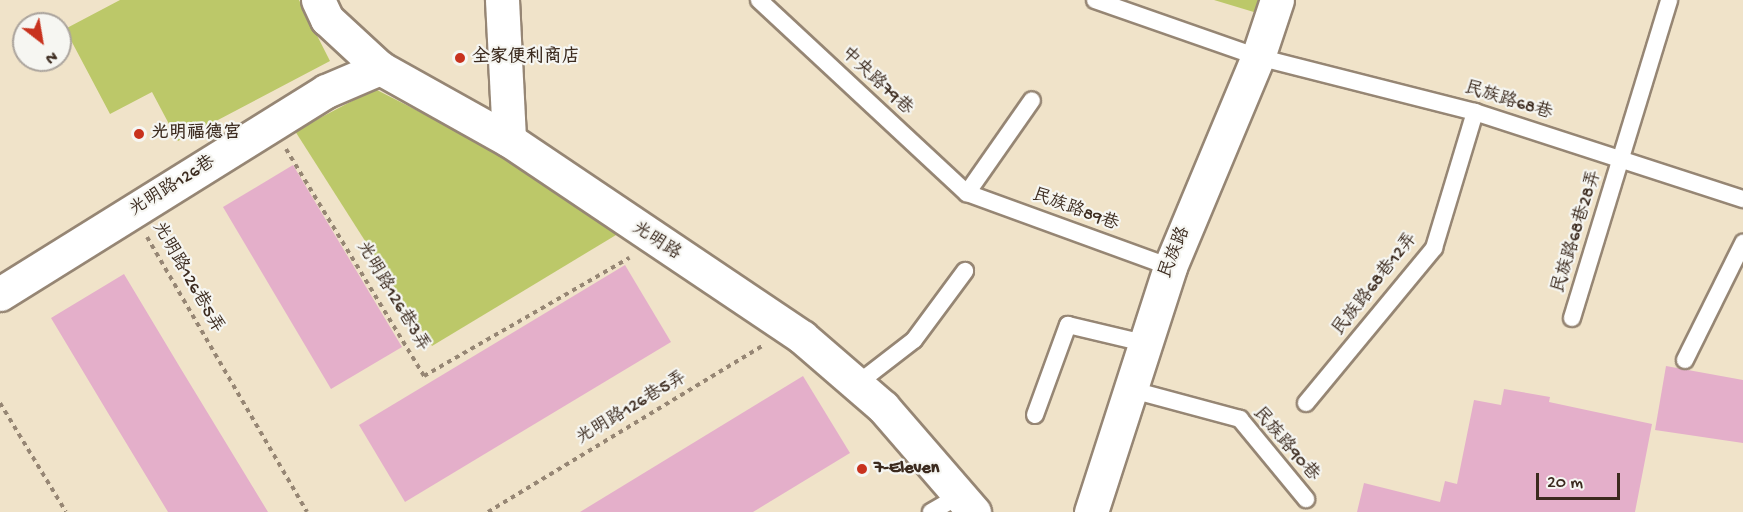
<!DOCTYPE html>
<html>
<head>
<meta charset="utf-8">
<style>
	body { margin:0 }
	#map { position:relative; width:1743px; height:512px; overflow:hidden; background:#f0e3c9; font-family:"Gochi Hand","LXGW WenKai TC",sans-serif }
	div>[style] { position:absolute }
	.green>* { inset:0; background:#bcc869 }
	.building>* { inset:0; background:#e4afca }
	.path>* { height:4px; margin-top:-2px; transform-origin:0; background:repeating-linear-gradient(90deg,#968674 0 4.5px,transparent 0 9px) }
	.roads { filter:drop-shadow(2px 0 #968674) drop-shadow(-2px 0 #968674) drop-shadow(0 2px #968674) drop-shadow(0 -2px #968674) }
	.lane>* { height:16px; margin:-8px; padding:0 8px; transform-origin:8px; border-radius:8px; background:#fff }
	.street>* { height:33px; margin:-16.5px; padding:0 16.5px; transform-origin:16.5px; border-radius:16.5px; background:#fff }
	.dots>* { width:16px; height:16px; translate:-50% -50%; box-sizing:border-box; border:3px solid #f6f6f2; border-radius:50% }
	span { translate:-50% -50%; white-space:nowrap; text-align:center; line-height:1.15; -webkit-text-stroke:4.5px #f6f6f2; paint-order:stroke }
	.poi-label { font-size:18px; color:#3b2a1e; font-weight:700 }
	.left { translate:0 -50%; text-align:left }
	.street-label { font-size:18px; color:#3b2a1e }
	.north { position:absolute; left:12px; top:12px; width:60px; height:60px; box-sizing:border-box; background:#f6f6f2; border:2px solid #aba49d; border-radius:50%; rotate:149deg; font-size:16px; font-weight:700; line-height:24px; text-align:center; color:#3b2a1e }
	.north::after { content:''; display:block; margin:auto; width:21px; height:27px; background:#c8321e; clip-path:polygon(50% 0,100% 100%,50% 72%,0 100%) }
	.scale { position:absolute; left:1536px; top:473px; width:84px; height:27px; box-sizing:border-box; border:3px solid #3b2a1e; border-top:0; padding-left:8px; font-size:18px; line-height:21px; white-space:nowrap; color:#3b2a1e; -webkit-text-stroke:4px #f6f6f2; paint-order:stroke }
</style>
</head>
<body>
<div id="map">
	<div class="green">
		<i style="clip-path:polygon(120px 0,299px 0,330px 61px,178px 141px,152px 92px,110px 114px,65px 29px)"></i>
		<i style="clip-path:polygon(1214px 0,1283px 0,1277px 19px)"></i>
		<i style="clip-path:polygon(375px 89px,510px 158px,621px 232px,432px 346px,295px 131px)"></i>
	</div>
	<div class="building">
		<i style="clip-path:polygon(293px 165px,402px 347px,331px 389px,223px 207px)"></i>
		<i style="clip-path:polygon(625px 265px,671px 342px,405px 502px,359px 425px)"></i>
		<i style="clip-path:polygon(124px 274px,181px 369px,268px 512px,168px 512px,108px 413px,51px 318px)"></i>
		<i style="clip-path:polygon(1666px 366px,1743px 380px,1743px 443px,1655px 430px)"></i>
		<i style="clip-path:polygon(803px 376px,850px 453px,753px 512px,580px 512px)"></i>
		<i style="clip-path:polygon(1504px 389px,1550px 397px,1549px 402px,1652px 424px,1635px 512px,1357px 512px,1364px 483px,1440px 502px,1445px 481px,1457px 484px,1474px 400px,1501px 405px)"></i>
	</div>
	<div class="path">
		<i style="left:286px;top:149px;width:266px;rotate:58.7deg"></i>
		<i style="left:424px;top:376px;width:237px;rotate:-29.9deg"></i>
		<i style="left:147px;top:237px;width:318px;rotate:59.8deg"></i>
		<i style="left:0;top:403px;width:127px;rotate:58.8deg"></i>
		<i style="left:488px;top:512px;width:320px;rotate:-31.2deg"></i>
	</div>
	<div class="roads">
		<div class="lane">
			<i style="left:759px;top:0;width:284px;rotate:42.9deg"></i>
			<i style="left:967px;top:193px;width:216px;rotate:20deg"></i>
			<i style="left:1095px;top:0;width:173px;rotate:19.3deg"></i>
			<i style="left:1258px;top:57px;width:224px;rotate:14.2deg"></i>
			<i style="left:1475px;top:112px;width:282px;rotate:18deg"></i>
			<i style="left:967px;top:193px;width:113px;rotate:-55deg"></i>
			<i style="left:1572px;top:318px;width:332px;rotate:-73deg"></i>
			<i style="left:1685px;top:360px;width:131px;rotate:-63.6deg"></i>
			<i style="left:857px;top:384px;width:72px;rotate:-37.7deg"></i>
			<i style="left:914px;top:340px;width:86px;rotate:-53.5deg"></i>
			<i style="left:1129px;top:389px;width:115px;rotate:15.1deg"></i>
			<i style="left:1240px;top:419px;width:104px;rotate:50.5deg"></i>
			<i style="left:1306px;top:403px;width:201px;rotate:-50.4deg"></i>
			<i style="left:1434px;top:248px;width:142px;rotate:-73.2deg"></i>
			<i style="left:1035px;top:415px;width:96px;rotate:-69.9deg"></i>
			<i style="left:1068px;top:325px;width:78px;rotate:13.3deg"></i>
			<i style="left:931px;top:512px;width:34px;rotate:-30deg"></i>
		</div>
		<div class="street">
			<i style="left:318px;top:0;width:21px;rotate:65deg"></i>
			<i style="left:327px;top:19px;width:72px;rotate:42.8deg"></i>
			<i style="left:380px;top:68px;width:148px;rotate:29.2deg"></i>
			<i style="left:509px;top:140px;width:353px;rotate:33.9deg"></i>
			<i style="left:802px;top:337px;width:107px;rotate:40.8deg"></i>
			<i style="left:883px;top:407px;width:139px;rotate:49.1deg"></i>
			<i style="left:502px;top:0;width:140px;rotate:87.1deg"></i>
			<i style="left:0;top:294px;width:384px;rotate:-31.9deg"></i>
			<i style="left:326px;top:91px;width:59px;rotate:-23.1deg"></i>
			<i style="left:1091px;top:512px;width:257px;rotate:-72.1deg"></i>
			<i style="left:1170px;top:267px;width:228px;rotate:-67.3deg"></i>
			<i style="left:1258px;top:57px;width:60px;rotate:-71.6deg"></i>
		</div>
	</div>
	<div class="dots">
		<i style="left:460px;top:58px;background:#c8321e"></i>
		<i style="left:139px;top:134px;background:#c8321e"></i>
		<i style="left:862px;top:469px;background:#c8321e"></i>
	</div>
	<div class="poi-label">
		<span class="left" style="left:472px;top:58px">全家便利商店</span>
		<span class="left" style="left:151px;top:134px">光明福德宮</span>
		<span class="left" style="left:874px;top:469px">7-Eleven</span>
	</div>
	<div class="street-label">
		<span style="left:876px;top:82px;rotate:43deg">中央路79巷</span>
		<span style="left:1508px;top:102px;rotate:17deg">民族路68巷</span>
		<span style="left:173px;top:187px;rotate:-32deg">光明路126巷</span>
		<span style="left:1075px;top:211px;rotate:20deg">民族路89巷</span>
		<span style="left:1578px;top:232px;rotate:-73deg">民族路68巷28弄</span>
		<span style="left:656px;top:242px;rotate:33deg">光明路</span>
		<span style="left:1176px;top:253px;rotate:-68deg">民族路</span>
		<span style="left:187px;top:278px;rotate:60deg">光明路126巷5弄</span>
		<span style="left:1376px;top:285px;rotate:-52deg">民族路68巷12弄</span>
		<span style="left:392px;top:297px;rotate:59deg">光明路126巷3弄</span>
		<span style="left:632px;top:409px;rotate:-31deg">光明路126巷5弄</span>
		<span style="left:1285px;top:445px;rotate:49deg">民族路90巷</span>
	</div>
	<div class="north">N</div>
	<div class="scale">20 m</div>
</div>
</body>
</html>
